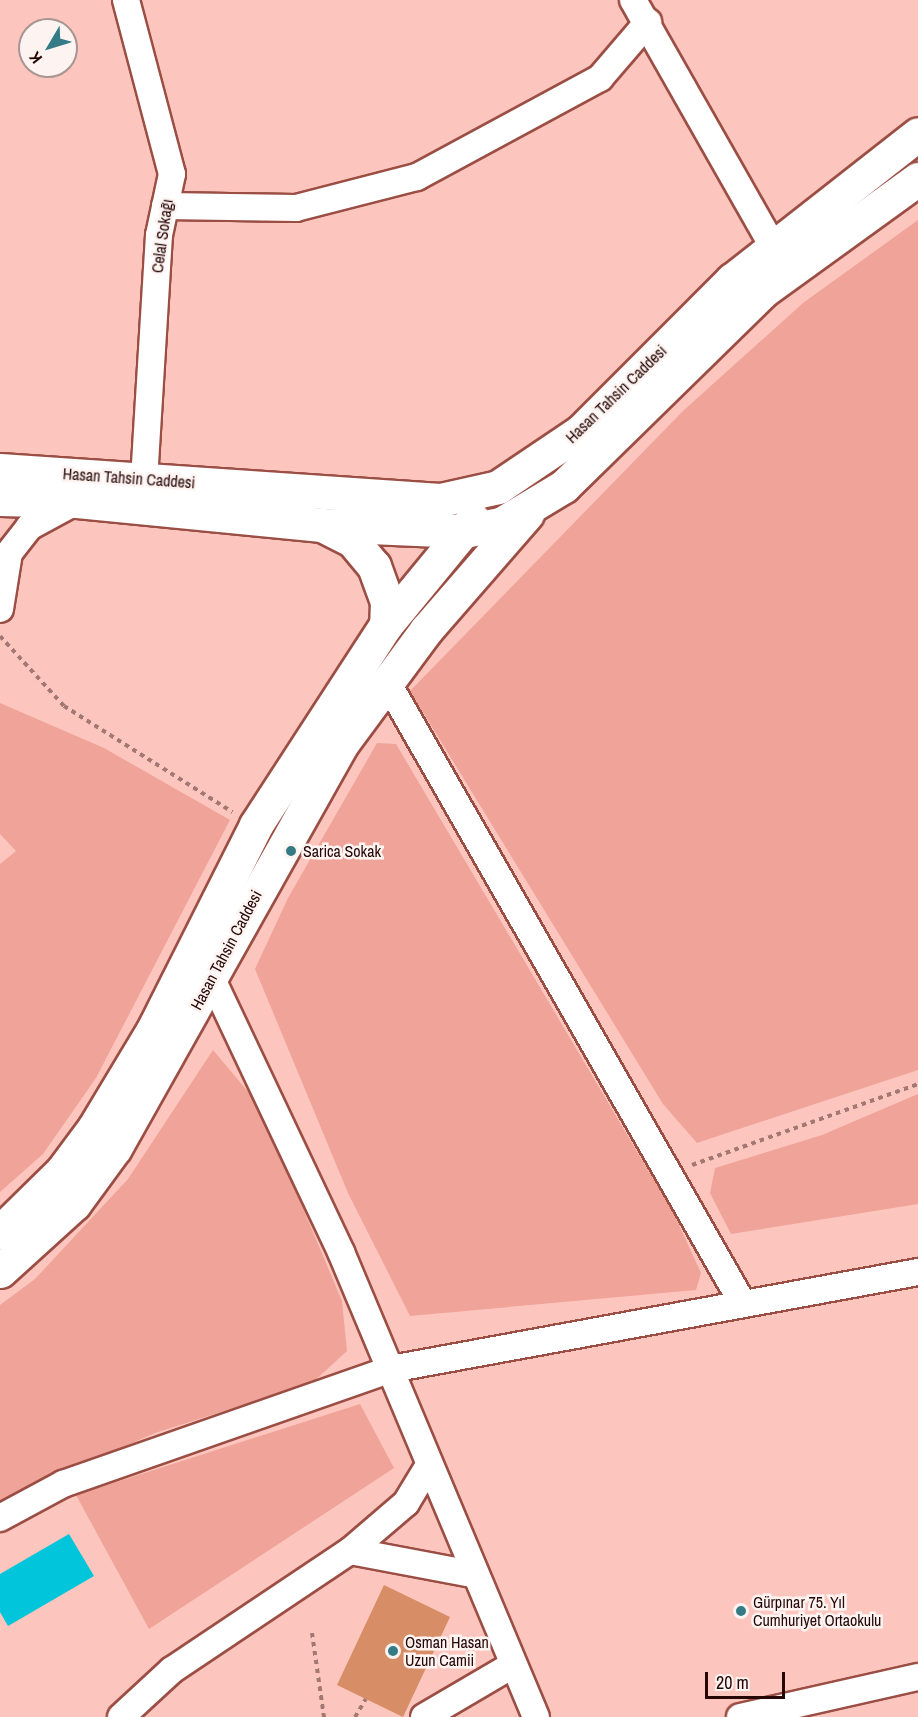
<!DOCTYPE html>
<html>
<head>
<meta charset="utf-8">
<style>
	body { margin:0 }
	#map { position:relative; width:918px; height:1717px; overflow:hidden; background:#fcc6be; font-family:"Archivo Narrow",sans-serif }
	div>[style] { position:absolute }
	.green>* { inset:0; background:#f0a398 }
	.water>* { inset:0; background:#00c5db }
	.building>* { inset:0; background:#d78d66 }
	.path>* { height:4px; margin-top:-2px; transform-origin:0; background:repeating-linear-gradient(90deg,#a37772 0 4.5px,transparent 0 9px) }
	.roads { filter:drop-shadow(2px 0 #9b4e44) drop-shadow(-2px 0 #9b4e44) drop-shadow(0 2px #9b4e44) drop-shadow(0 -2px #9b4e44) }
	.street>* { height:26px; margin:-13px; padding:0 13px; transform-origin:13px; border-radius:13px; background:#fff }
	.secondary>* { height:33px; margin:-16.5px; padding:0 16.5px; transform-origin:16.5px; border-radius:16.5px; background:#fff }
	.dots>* { width:16px; height:16px; translate:-50% -50%; box-sizing:border-box; border:3px solid #fdf4f2; border-radius:50% }
	span { translate:-50% -50%; white-space:nowrap; text-align:center; line-height:1.15; -webkit-text-stroke:5px #fdf4f2; paint-order:stroke }
	.street-label { font-size:16px; color:#250705 }
	.poi-label { font-size:16px; color:#250705 }
	.left { translate:0 -50%; text-align:left }
	.north { position:absolute; left:18px; top:18px; width:60px; height:60px; box-sizing:border-box; background:#fdf4f2; border:2px solid #a79593; border-radius:50%; rotate:232deg; font-size:16px; font-weight:700; line-height:24px; text-align:center; color:#250705 }
	.north::after { content:''; display:block; margin:auto; width:21px; height:27px; background:#357b86; clip-path:polygon(50% 0,100% 100%,50% 72%,0 100%) }
	.scale { position:absolute; left:705px; top:1672px; width:80px; height:27px; box-sizing:border-box; border:3px solid #250705; border-top:0; padding-left:8px; font-size:18px; line-height:21px; white-space:nowrap; color:#250705; -webkit-text-stroke:4px #fdf4f2; paint-order:stroke }
</style>
</head>
<body>
<div id="map">
	<div class="green">
		<i style="clip-path:polygon(918px 220px,918px 1070px,697px 1143px,663px 1104px,410px 691px,683px 411px,803px 303px)"></i>
		<i style="clip-path:polygon(0 703px,104px 748px,230px 820px,96px 1078px,43px 1154px,0 1192px,0 864px,16px 851px,0 834px)"></i>
		<i style="clip-path:polygon(377px 743px,396px 744px,674px 1214px,701px 1273px,696px 1290px,410px 1316px,348px 1193px,255px 969px,288px 898px)"></i>
		<i style="clip-path:polygon(213px 1050px,255px 1100px,279px 1151px,342px 1301px,347px 1351px,312px 1383px,155px 1433px,0 1502px,0 1305px,35px 1279px,128px 1179px)"></i>
		<i style="clip-path:polygon(918px 1094px,918px 1204px,731px 1234px,710px 1193px,715px 1168px,822px 1135px)"></i>
		<i style="clip-path:polygon(360px 1404px,394px 1468px,149px 1629px,76px 1495px)"></i>
	</div>
	<div class="water">
		<i style="clip-path:polygon(69px 1534px,94px 1576px,8px 1626px,0 1612px,0 1574px)"></i>
	</div>
	<div class="building">
		<i style="clip-path:polygon(384px 1585px,450px 1617px,403px 1717px,337px 1685px)"></i>
	</div>
	<div class="path">
		<i style="left:0;top:636px;width:95px;rotate:47.6deg"></i>
		<i style="left:64px;top:706px;width:199px;rotate:32.2deg"></i>
		<i style="left:692px;top:1165px;width:240px;rotate:-19.7deg"></i>
		<i style="left:312px;top:1633px;width:85px;rotate:81.9deg"></i>
		<i style="left:355px;top:1717px;width:21px;rotate:-59deg"></i>
	</div>
	<div class="roads">
		<div class="street">
			<i style="left:126px;top:0;width:180px;rotate:75.2deg"></i>
			<i style="left:172px;top:174px;width:62px;rotate:102deg"></i>
			<i style="left:159px;top:235px;width:243px;rotate:93.5deg"></i>
			<i style="left:633px;top:0;width:282px;rotate:60.4deg"></i>
			<i style="left:165px;top:206px;width:131px;rotate:0.9deg"></i>
			<i style="left:296px;top:208px;width:125px;rotate:-14.4deg"></i>
			<i style="left:417px;top:177px;width:208px;rotate:-28.4deg"></i>
			<i style="left:600px;top:78px;width:74px;rotate:-49.4deg"></i>
			<i style="left:0;top:609px;width:57px;rotate:-80.9deg"></i>
			<i style="left:9px;top:553px;width:33px;rotate:-52deg"></i>
			<i style="left:29px;top:527px;width:55px;rotate:-28.4deg"></i>
			<i style="left:386px;top:680px;width:717px;rotate:60.22deg"></i>
			<i style="left:212px;top:979px;width:302px;rotate:64.7deg"></i>
			<i style="left:341px;top:1252px;width:504px;rotate:67.25deg"></i>
			<i style="left:0;top:1518px;width:72px;rotate:-28.4deg"></i>
			<i style="left:63px;top:1484px;width:348px;rotate:-19.3deg"></i>
			<i style="left:391px;top:1369px;width:536px;rotate:-10.43deg"></i>
			<i style="left:350px;top:1551px;width:124px;rotate:10.7deg"></i>
			<i style="left:121px;top:1717px;width:69px;rotate:-42.7deg"></i>
			<i style="left:172px;top:1670px;width:214px;rotate:-33.8deg"></i>
			<i style="left:350px;top:1551px;width:74px;rotate:-40.6deg"></i>
			<i style="left:406px;top:1503px;width:44px;rotate:-58.8deg"></i>
			<i style="left:424px;top:1717px;width:101px;rotate:-30.4deg"></i>
			<i style="left:740px;top:1717px;width:182px;rotate:-12.7deg"></i>
		</div>
		<div class="secondary">
			<i style="left:0;top:470px;width:441px;rotate:3.9deg"></i>
			<i style="left:440px;top:500px;width:59px;rotate:-12.6deg"></i>
			<i style="left:498px;top:487px;width:100px;rotate:-34deg"></i>
			<i style="left:581px;top:431px;width:214px;rotate:-45deg"></i>
			<i style="left:732px;top:280px;width:236px;rotate:-38.1deg"></i>
			<i style="left:0;top:499px;width:77px;rotate:1.5deg"></i>
			<i style="left:77px;top:501px;width:246px;rotate:5.6deg"></i>
			<i style="left:322px;top:525px;width:142px;rotate:2.4deg"></i>
			<i style="left:464px;top:531px;width:38px;rotate:-11deg"></i>
			<i style="left:501px;top:524px;width:74px;rotate:-31.1deg"></i>
			<i style="left:564px;top:486px;width:279px;rotate:-44.4deg"></i>
			<i style="left:763px;top:291px;width:191px;rotate:-35.9deg"></i>
			<i style="left:324px;top:526px;width:31px;rotate:27deg"></i>
			<i style="left:352px;top:540px;width:34px;rotate:50deg"></i>
			<i style="left:374px;top:566px;width:37px;rotate:70deg"></i>
			<i style="left:387px;top:601px;width:24px;rotate:92deg"></i>
			<i style="left:0;top:1232px;width:87px;rotate:-44.5deg"></i>
			<i style="left:62px;top:1171px;width:54px;rotate:-53.3deg"></i>
			<i style="left:94px;top:1128px;width:117px;rotate:-59deg"></i>
			<i style="left:154px;top:1028px;width:227px;rotate:-63.3deg"></i>
			<i style="left:256px;top:825px;width:239px;rotate:-57deg"></i>
			<i style="left:386px;top:625px;width:137px;rotate:-50.6deg"></i>
			<i style="left:0;top:1271px;width:100px;rotate:-42.2deg"></i>
			<i style="left:74px;top:1204px;width:69px;rotate:-53.8deg"></i>
			<i style="left:115px;top:1148px;width:462px;rotate:-60.7deg"></i>
			<i style="left:341px;top:745px;width:143px;rotate:-53.5deg"></i>
			<i style="left:426px;top:630px;width:154px;rotate:-49deg"></i>
		</div>
	</div>
	<div class="dots">
		<i style="left:291px;top:851px;background:#357b86"></i>
		<i style="left:741px;top:1611px;background:#357b86"></i>
		<i style="left:393px;top:1651px;background:#357b86"></i>
	</div>
	<div class="street-label">
		<span style="left:162px;top:236px;rotate:-82deg">Celal Sokağı</span>
		<span style="left:616px;top:394px;rotate:-44deg">Hasan Tahsin Caddesi</span>
		<span style="left:129px;top:478px;rotate:4deg">Hasan Tahsin Caddesi</span>
		<span style="left:226px;top:950px;rotate:-62deg">Hasan Tahsin Caddesi</span>
	</div>
	<div class="poi-label">
		<span class="left" style="left:303px;top:851px">Sarica Sokak</span>
		<span class="left" style="left:753px;top:1611px">Gürpınar 75. Yıl<br>Cumhuriyet Ortaokulu</span>
		<span class="left" style="left:405px;top:1651px">Osman Hasan<br>Uzun Camii</span>
	</div>
	<div class="north">K</div>
	<div class="scale">20 m</div>
</div>
</body>
</html>
